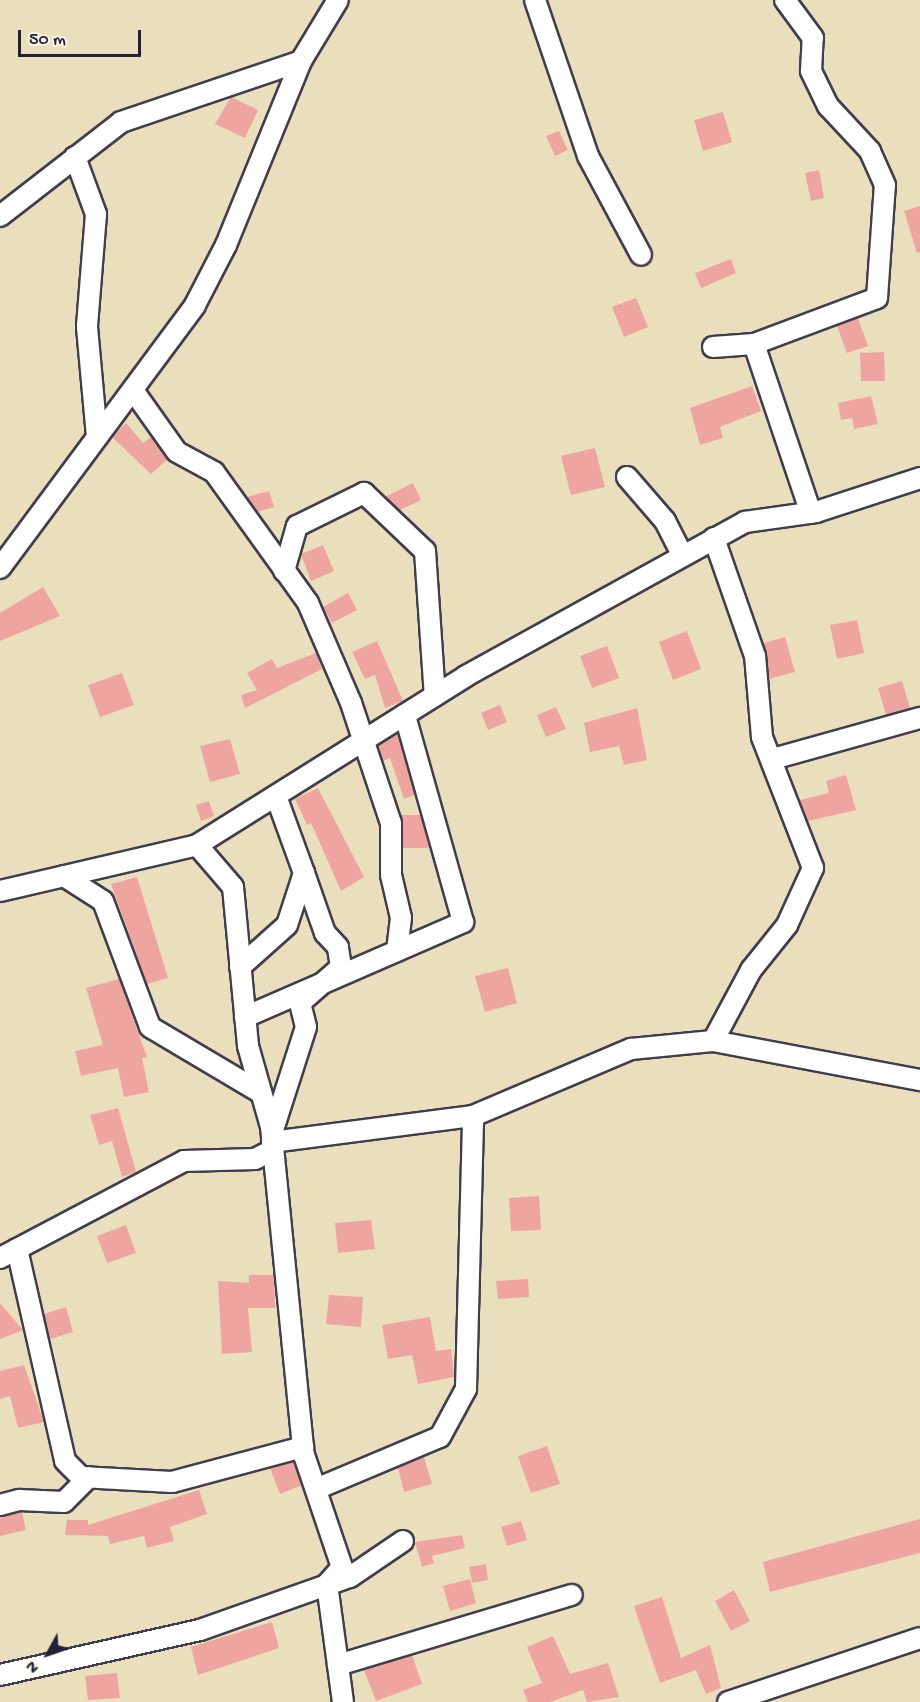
<!DOCTYPE html>
<html>
<head>
<meta charset="utf-8">
<style>
	body { margin:0 }
	#map { position:relative; width:920px; height:1702px; overflow:hidden; background:#eadfbc; font-family:"Gochi Hand",sans-serif }
	div>[style] { position:absolute }
	.building>* { inset:0; background:#eea5a0 }
	.roads { filter:drop-shadow(2px 0 #403e4e) drop-shadow(-2px 0 #403e4e) drop-shadow(0 2px #403e4e) drop-shadow(0 -2px #403e4e) }
	.minor>* { height:20px; margin:-10px; padding:0 10px; transform-origin:10px; border-radius:10px; background:#fff }
	span { translate:-50% -50%; white-space:nowrap; text-align:center; line-height:1.15; -webkit-text-stroke:6px #fcf5e5; paint-order:stroke }
	.north { position:absolute; left:18px; top:1624px; width:60px; height:60px; -webkit-text-stroke:4px #fcf5e5; paint-order:stroke; rotate:230deg; font-size:16px; font-weight:700; line-height:24px; text-align:center; color:#22223b }
	.north::after { content:''; display:block; margin:auto; width:21px; height:27px; background:#22223b; clip-path:polygon(50% 0,100% 100%,50% 72%,0 100%) }
	.scale { position:absolute; left:18px; top:30px; width:123px; height:27px; box-sizing:border-box; border:3px solid #22223b; border-top:0; padding-left:8px; font-size:18px; line-height:21px; white-space:nowrap; color:#22223b; -webkit-text-stroke:4px #fcf5e5; paint-order:stroke }
</style>
</head>
<body>
<div id="map">
	<div class="building">
		<i style="clip-path:polygon(231px 97px,258px 110px,245px 138px,215px 124px)"></i>
		<i style="clip-path:polygon(723px 112px,732px 142px,703px 151px,694px 120px)"></i>
		<i style="clip-path:polygon(559px 131px,568px 150px,555px 156px,546px 136px)"></i>
		<i style="clip-path:polygon(819px 170px,824px 198px,811px 201px,805px 173px)"></i>
		<i style="clip-path:polygon(920px 206px,920px 252px,917px 253px,904px 211px)"></i>
		<i style="clip-path:polygon(731px 259px,736px 273px,701px 288px,695px 273px)"></i>
		<i style="clip-path:polygon(636px 298px,648px 327px,624px 337px,612px 307px)"></i>
		<i style="clip-path:polygon(858px 318px,868px 346px,847px 353px,837px 326px)"></i>
		<i style="clip-path:polygon(884px 352px,885px 381px,861px 381px,860px 353px)"></i>
		<i style="clip-path:polygon(752px 386px,761px 411px,720px 427px,723px 438px,700px 445px,690px 408px)"></i>
		<i style="clip-path:polygon(871px 396px,878px 424px,854px 429px,852px 418px,841px 420px,838px 403px)"></i>
		<i style="clip-path:polygon(126px 423px,143px 443px,151px 437px,168px 459px,151px 474px,112px 437px)"></i>
		<i style="clip-path:polygon(595px 448px,605px 487px,571px 495px,561px 456px)"></i>
		<i style="clip-path:polygon(413px 483px,421px 500px,400px 510px,385px 497px)"></i>
		<i style="clip-path:polygon(269px 491px,274px 507px,257px 512px,247px 497px)"></i>
		<i style="clip-path:polygon(323px 545px,334px 571px,311px 581px,301px 554px)"></i>
		<i style="clip-path:polygon(43px 587px,60px 616px,0 641px,0 613px)"></i>
		<i style="clip-path:polygon(348px 593px,357px 610px,332px 623px,323px 607px)"></i>
		<i style="clip-path:polygon(857px 620px,864px 653px,837px 659px,830px 625px)"></i>
		<i style="clip-path:polygon(687px 631px,701px 669px,673px 680px,659px 642px)"></i>
		<i style="clip-path:polygon(785px 637px,795px 672px,769px 679px,763px 643px)"></i>
		<i style="clip-path:polygon(377px 641px,403px 701px,385px 708px,375px 675px,365px 679px,352px 652px)"></i>
		<i style="clip-path:polygon(607px 646px,619px 678px,592px 688px,580px 656px)"></i>
		<i style="clip-path:polygon(316px 653px,322px 669px,245px 708px,241px 695px,257px 690px,247px 673px,272px 659px,277px 668px)"></i>
		<i style="clip-path:polygon(122px 673px,134px 705px,100px 717px,88px 685px)"></i>
		<i style="clip-path:polygon(902px 681px,910px 708px,886px 715px,878px 688px)"></i>
		<i style="clip-path:polygon(500px 705px,507px 722px,488px 730px,481px 713px)"></i>
		<i style="clip-path:polygon(556px 707px,566px 729px,546px 737px,537px 715px)"></i>
		<i style="clip-path:polygon(637px 708px,647px 760px,624px 765px,619px 746px,590px 752px,584px 723px)"></i>
		<i style="clip-path:polygon(398px 734px,415px 795px,404px 799px,390px 758px,383px 761px,378px 746px)"></i>
		<i style="clip-path:polygon(230px 739px,240px 774px,210px 782px,200px 746px)"></i>
		<i style="clip-path:polygon(846px 775px,856px 810px,808px 821px,800px 800px,829px 793px,826px 781px)"></i>
		<i style="clip-path:polygon(318px 788px,364px 877px,341px 891px,311px 823px,307px 825px,295px 799px)"></i>
		<i style="clip-path:polygon(209px 801px,214px 816px,201px 821px,196px 805px)"></i>
		<i style="clip-path:polygon(401px 815px,421px 815px,429px 848px,403px 848px)"></i>
		<i style="clip-path:polygon(137px 877px,168px 978px,147px 984px,111px 884px)"></i>
		<i style="clip-path:polygon(508px 968px,517px 1003px,485px 1012px,475px 976px)"></i>
		<i style="clip-path:polygon(119px 979px,147px 1057px,142px 1058px,149px 1092px,124px 1097px,118px 1068px,81px 1076px,75px 1051px,103px 1045px,86px 988px)"></i>
		<i style="clip-path:polygon(118px 1108px,136px 1172px,122px 1177px,112px 1141px,99px 1145px,90px 1115px)"></i>
		<i style="clip-path:polygon(539px 1196px,541px 1230px,511px 1231px,509px 1198px)"></i>
		<i style="clip-path:polygon(371px 1220px,375px 1249px,338px 1253px,335px 1223px)"></i>
		<i style="clip-path:polygon(126px 1225px,136px 1253px,107px 1263px,97px 1236px)"></i>
		<i style="clip-path:polygon(249px 1275px,274px 1275px,275px 1308px,248px 1308px,252px 1352px,222px 1354px,218px 1281px,249px 1283px)"></i>
		<i style="clip-path:polygon(528px 1279px,529px 1297px,498px 1299px,496px 1281px)"></i>
		<i style="clip-path:polygon(329px 1295px,363px 1297px,361px 1327px,326px 1324px)"></i>
		<i style="clip-path:polygon(0 1303px,23px 1330px,0 1339px)"></i>
		<i style="clip-path:polygon(66px 1307px,73px 1332px,50px 1339px,44px 1314px)"></i>
		<i style="clip-path:polygon(430px 1317px,436px 1351px,451px 1349px,454px 1377px,418px 1384px,412px 1355px,388px 1359px,382px 1325px)"></i>
		<i style="clip-path:polygon(24px 1365px,44px 1422px,18px 1428px,10px 1396px,0 1399px,0 1371px)"></i>
		<i style="clip-path:polygon(547px 1446px,560px 1484px,531px 1493px,518px 1456px)"></i>
		<i style="clip-path:polygon(424px 1457px,432px 1484px,404px 1492px,398px 1468px)"></i>
		<i style="clip-path:polygon(294px 1462px,302px 1485px,280px 1494px,270px 1468px)"></i>
		<i style="clip-path:polygon(199px 1490px,207px 1514px,170px 1527px,174px 1541px,147px 1548px,144px 1536px,110px 1544px,108px 1536px,65px 1535px,67px 1520px,88px 1520px,88px 1525px)"></i>
		<i style="clip-path:polygon(22px 1512px,26px 1530px,0 1536px,0 1517px)"></i>
		<i style="clip-path:polygon(920px 1519px,920px 1553px,770px 1592px,763px 1562px)"></i>
		<i style="clip-path:polygon(521px 1521px,527px 1540px,507px 1546px,501px 1527px)"></i>
		<i style="clip-path:polygon(462px 1535px,465px 1548px,432px 1556px,434px 1563px,422px 1567px,415px 1542px)"></i>
		<i style="clip-path:polygon(486px 1564px,488px 1580px,472px 1583px,469px 1567px)"></i>
		<i style="clip-path:polygon(470px 1579px,476px 1603px,450px 1611px,443px 1586px)"></i>
		<i style="clip-path:polygon(734px 1590px,750px 1621px,731px 1631px,715px 1601px)"></i>
		<i style="clip-path:polygon(662px 1597px,681px 1658px,710px 1645px,721px 1688px,706px 1694px,696px 1670px,660px 1683px,634px 1606px)"></i>
		<i style="clip-path:polygon(272px 1622px,279px 1648px,198px 1675px,191px 1647px)"></i>
		<i style="clip-path:polygon(553px 1636px,570px 1674px,608px 1663px,619px 1697px,587px 1702px,583px 1690px,550px 1702px,528px 1702px,523px 1690px,542px 1683px,527px 1647px)"></i>
		<i style="clip-path:polygon(412px 1655px,422px 1684px,376px 1701px,364px 1670px)"></i>
		<i style="clip-path:polygon(117px 1673px,120px 1698px,88px 1700px,85px 1676px)"></i>
	</div>
	<div class="roads">
		<div class="minor">
			<i style="left:535px;top:0;width:165px;rotate:71.2deg"></i>
			<i style="left:588px;top:156px;width:112px;rotate:61.8deg"></i>
			<i style="left:75px;top:157px;width:61px;rotate:69.8deg"></i>
			<i style="left:96px;top:214px;width:113px;rotate:94.6deg"></i>
			<i style="left:87px;top:327px;width:110px;rotate:84.8deg"></i>
			<i style="left:0;top:216px;width:153px;rotate:-37.8deg"></i>
			<i style="left:121px;top:122px;width:190px;rotate:-18.7deg"></i>
			<i style="left:754px;top:344px;width:178px;rotate:71.4deg"></i>
			<i style="left:713px;top:347px;width:41px;rotate:-4.2deg"></i>
			<i style="left:754px;top:344px;width:131px;rotate:-20.5deg"></i>
			<i style="left:877px;top:298px;width:113px;rotate:-86deg"></i>
			<i style="left:885px;top:185px;width:37px;rotate:-114deg"></i>
			<i style="left:870px;top:151px;width:62px;rotate:-133deg"></i>
			<i style="left:828px;top:106px;width:39px;rotate:-116deg"></i>
			<i style="left:811px;top:71px;width:33px;rotate:-87deg"></i>
			<i style="left:813px;top:38px;width:47px;rotate:-126.4deg"></i>
			<i style="left:135px;top:393px;width:72px;rotate:54.6deg"></i>
			<i style="left:177px;top:452px;width:42px;rotate:28.4deg"></i>
			<i style="left:214px;top:472px;width:161px;rotate:54.3deg"></i>
			<i style="left:308px;top:603px;width:109px;rotate:66.7deg"></i>
			<i style="left:351px;top:703px;width:126px;rotate:71.6deg"></i>
			<i style="left:391px;top:823px;width:52px;rotate:90deg"></i>
			<i style="left:391px;top:875px;width:44px;rotate:76.9deg"></i>
			<i style="left:401px;top:918px;width:33px;rotate:97deg"></i>
			<i style="left:627px;top:477px;width:58px;rotate:49.2deg"></i>
			<i style="left:665px;top:521px;width:38px;rotate:63deg"></i>
			<i style="left:0;top:568px;width:327px;rotate:-53.4deg"></i>
			<i style="left:195px;top:305px;width:68px;rotate:-62.7deg"></i>
			<i style="left:226px;top:245px;width:199px;rotate:-67.8deg"></i>
			<i style="left:301px;top:61px;width:71px;rotate:-58.8deg"></i>
			<i style="left:284px;top:571px;width:47px;rotate:-73.9deg"></i>
			<i style="left:297px;top:526px;width:75px;rotate:-26.2deg"></i>
			<i style="left:364px;top:493px;width:84px;rotate:43.6deg"></i>
			<i style="left:425px;top:551px;width:145px;rotate:86.1deg"></i>
			<i style="left:773px;top:759px;width:153px;rotate:-15.6deg"></i>
			<i style="left:197px;top:845px;width:55px;rotate:49.4deg"></i>
			<i style="left:233px;top:887px;width:160px;rotate:84.6deg"></i>
			<i style="left:248px;top:1046px;width:84px;rotate:74.1deg"></i>
			<i style="left:271px;top:1127px;width:330px;rotate:84.3deg"></i>
			<i style="left:304px;top:1455px;width:118px;rotate:71.3deg"></i>
			<i style="left:342px;top:1567px;width:23px;rotate:131deg"></i>
			<i style="left:327px;top:1584px;width:119px;rotate:82.3deg"></i>
			<i style="left:64px;top:876px;width:46px;rotate:32.7deg"></i>
			<i style="left:103px;top:901px;width:134px;rotate:69.5deg"></i>
			<i style="left:150px;top:1027px;width:129px;rotate:30.7deg"></i>
			<i style="left:0;top:891px;width:202px;rotate:-13.1deg"></i>
			<i style="left:197px;top:845px;width:318px;rotate:-32.1deg"></i>
			<i style="left:466px;top:676px;width:319px;rotate:-28.9deg"></i>
			<i style="left:745px;top:522px;width:72px;rotate:-8deg"></i>
			<i style="left:816px;top:512px;width:109px;rotate:-18.1deg"></i>
			<i style="left:240px;top:967px;width:63px;rotate:-41.8deg"></i>
			<i style="left:287px;top:925px;width:55px;rotate:-71.9deg"></i>
			<i style="left:304px;top:873px;width:82px;rotate:-110deg"></i>
			<i style="left:245px;top:1017px;width:238px;rotate:-23.5deg"></i>
			<i style="left:463px;top:922px;width:215px;rotate:-105.7deg"></i>
			<i style="left:713px;top:1041px;width:81px;rotate:-61.8deg"></i>
			<i style="left:751px;top:970px;width:58px;rotate:-51.3deg"></i>
			<i style="left:787px;top:925px;width:63px;rotate:-65.5deg"></i>
			<i style="left:813px;top:868px;width:141px;rotate:-111.3deg"></i>
			<i style="left:762px;top:737px;width:81px;rotate:-94.9deg"></i>
			<i style="left:755px;top:656px;width:125px;rotate:-109.2deg"></i>
			<i style="left:272px;top:1133px;width:111px;rotate:-72.2deg"></i>
			<i style="left:306px;top:1027px;width:25px;rotate:-104deg"></i>
			<i style="left:300px;top:1003px;width:55px;rotate:-41.3deg"></i>
			<i style="left:341px;top:967px;width:20px;rotate:-99deg"></i>
			<i style="left:338px;top:947px;width:19px;rotate:-133deg"></i>
			<i style="left:325px;top:933px;width:64px;rotate:-109.3deg"></i>
			<i style="left:272px;top:1142px;width:203px;rotate:-7.4deg"></i>
			<i style="left:473px;top:1116px;width:172px;rotate:-23deg"></i>
			<i style="left:631px;top:1049px;width:82px;rotate:-5.6deg"></i>
			<i style="left:713px;top:1041px;width:211px;rotate:10.7deg"></i>
			<i style="left:17px;top:1249px;width:217px;rotate:77.2deg"></i>
			<i style="left:65px;top:1461px;width:23px;rotate:45deg"></i>
			<i style="left:81px;top:1477px;width:91px;rotate:3.1deg"></i>
			<i style="left:172px;top:1482px;width:136px;rotate:-15deg"></i>
			<i style="left:0;top:1258px;width:208px;rotate:-27.8deg"></i>
			<i style="left:184px;top:1161px;width:71px;rotate:-1.6deg"></i>
			<i style="left:255px;top:1159px;width:20px;rotate:-27deg"></i>
			<i style="left:316px;top:1489px;width:134px;rotate:-22.8deg"></i>
			<i style="left:440px;top:1437px;width:55px;rotate:-61.6deg"></i>
			<i style="left:466px;top:1389px;width:273px;rotate:-88.5deg"></i>
			<i style="left:0;top:1505px;width:20px;rotate:-15deg"></i>
			<i style="left:19px;top:1500px;width:45px;rotate:2.5deg"></i>
			<i style="left:64px;top:1502px;width:35px;rotate:-45deg"></i>
			<i style="left:338px;top:1665px;width:244px;rotate:-16.7deg"></i>
			<i style="left:0;top:1675px;width:205px;rotate:-12.7deg"></i>
			<i style="left:200px;top:1630px;width:159px;rotate:-19.5deg"></i>
			<i style="left:350px;top:1577px;width:64px;rotate:-34.2deg"></i>
			<i style="left:728px;top:1702px;width:202px;rotate:-18.4deg"></i>
		</div>
	</div>
	<div class="north">N</div>
	<div class="scale">50 m</div>
</div>
</body>
</html>
